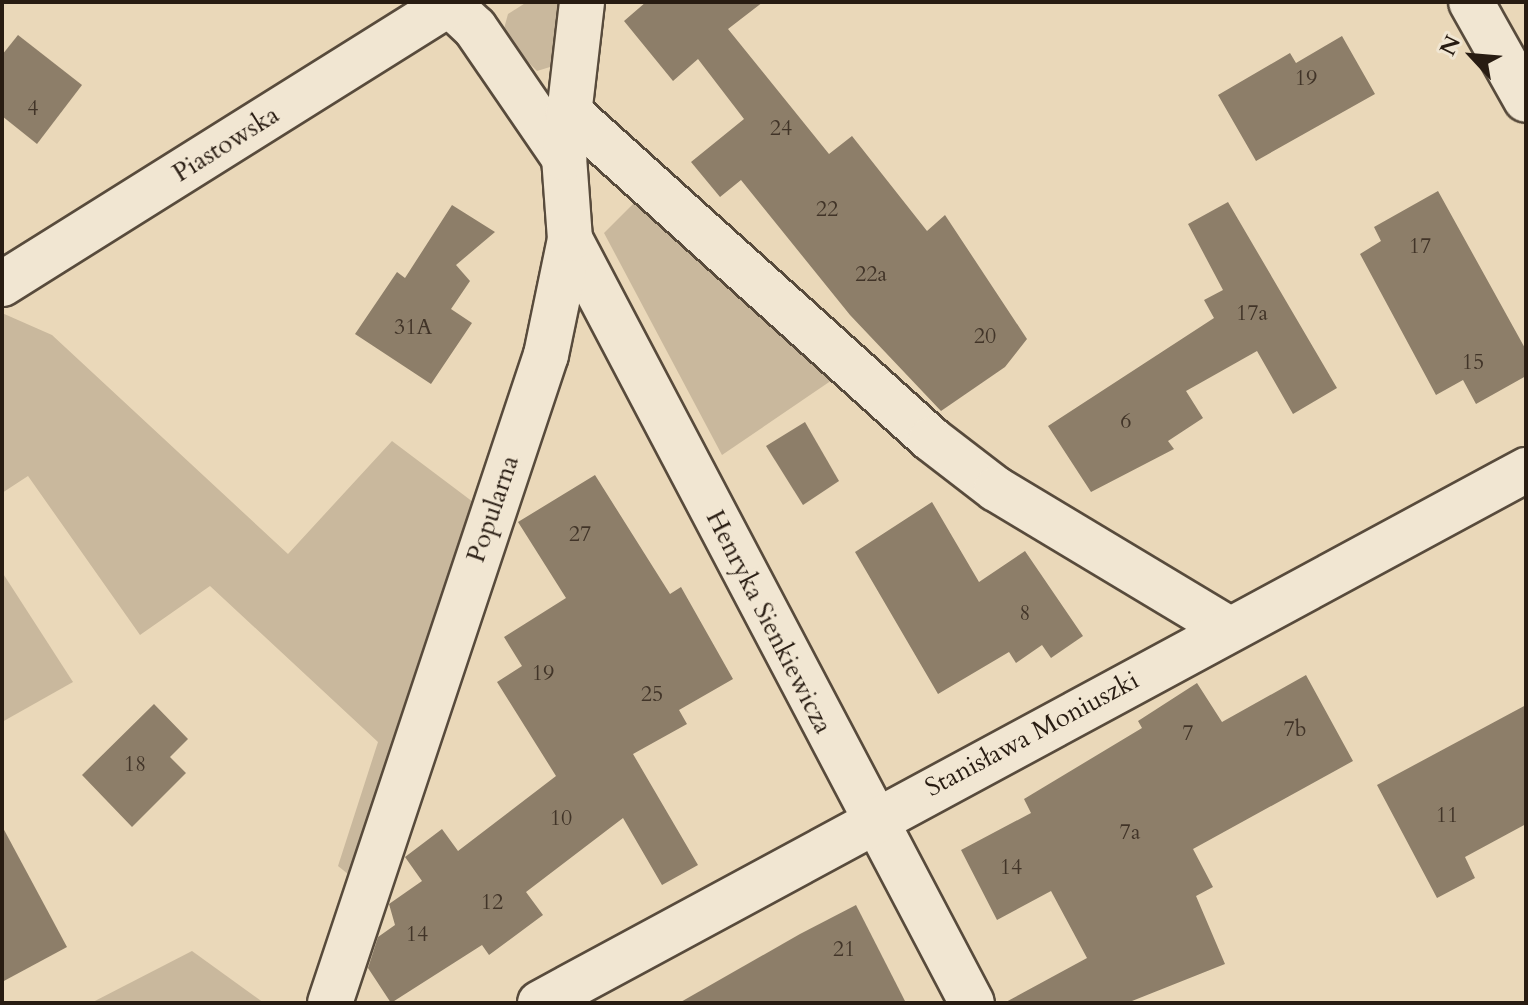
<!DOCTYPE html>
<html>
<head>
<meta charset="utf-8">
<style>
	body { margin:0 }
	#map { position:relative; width:1528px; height:1005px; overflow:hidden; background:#ead8b9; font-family:Cardo,serif }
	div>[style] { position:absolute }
	.green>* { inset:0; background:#c9b89d }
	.building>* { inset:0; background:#8d7e69 }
	.roads { filter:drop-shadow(2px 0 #584b3c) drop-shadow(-2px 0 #584b3c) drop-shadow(0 2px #584b3c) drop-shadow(0 -2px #584b3c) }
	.minor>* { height:44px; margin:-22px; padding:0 22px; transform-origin:22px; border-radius:22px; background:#f1e6d2 }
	span { translate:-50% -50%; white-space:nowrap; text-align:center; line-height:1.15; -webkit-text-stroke:6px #f1e6d2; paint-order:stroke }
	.number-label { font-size:22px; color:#413428 }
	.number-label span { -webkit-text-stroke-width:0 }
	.street-label { font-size:26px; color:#281c12 }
	.frame { position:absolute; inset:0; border:4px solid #281c12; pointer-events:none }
	.north { position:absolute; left:1432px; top:16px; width:80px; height:80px; -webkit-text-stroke:6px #f1e6d2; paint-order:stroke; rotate:296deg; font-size:22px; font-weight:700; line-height:32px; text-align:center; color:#281c12 }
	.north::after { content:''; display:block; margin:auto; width:28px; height:36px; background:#281c12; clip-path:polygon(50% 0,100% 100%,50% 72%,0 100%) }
</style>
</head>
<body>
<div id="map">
	<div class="green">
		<i style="clip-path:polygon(527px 2px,565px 2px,550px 67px,537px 71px,502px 36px,508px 14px)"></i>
		<i style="clip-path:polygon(637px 200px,835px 378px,722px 455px,604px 233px)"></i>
		<i style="clip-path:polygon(2px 313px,52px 335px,288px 554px,392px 441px,477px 505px,348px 874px,338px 866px,378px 742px,210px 586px,140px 635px,28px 476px,2px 493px)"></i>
		<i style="clip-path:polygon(2px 572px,73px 682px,2px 722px)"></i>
		<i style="clip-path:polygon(192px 951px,264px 1003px,91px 1003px)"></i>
	</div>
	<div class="building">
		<i style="clip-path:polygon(646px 2px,763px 2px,728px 29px,829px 154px,852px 136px,927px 231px,945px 215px,1027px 339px,1005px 367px,941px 411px,850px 315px,741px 180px,720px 197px,691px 162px,744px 119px,698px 59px,673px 81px,624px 21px)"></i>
		<i style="clip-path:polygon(18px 35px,82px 85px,37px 144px,2px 116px,2px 55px)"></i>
		<i style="clip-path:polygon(1342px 36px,1375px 94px,1256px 161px,1218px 95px,1290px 53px,1296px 63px)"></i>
		<i style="clip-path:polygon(1438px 191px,1526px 350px,1526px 376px,1476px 404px,1463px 380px,1436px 395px,1360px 254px,1381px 241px,1374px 227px)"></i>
		<i style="clip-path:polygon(1228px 202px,1337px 388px,1293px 414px,1257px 351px,1186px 391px,1203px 418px,1168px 441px,1174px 449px,1091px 492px,1048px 426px,1214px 318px,1204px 300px,1223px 290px,1188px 224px)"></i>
		<i style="clip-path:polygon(452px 205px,495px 232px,456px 265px,470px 281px,451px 309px,472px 323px,431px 384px,355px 334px,397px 272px,405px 278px)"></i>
		<i style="clip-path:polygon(805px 422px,839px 481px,803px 505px,766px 446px)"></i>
		<i style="clip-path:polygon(595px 475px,670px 594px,681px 587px,733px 679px,679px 710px,687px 724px,633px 754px,698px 865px,662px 885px,623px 818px,526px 892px,543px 915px,489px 955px,482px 945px,391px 1003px,368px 968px,378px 937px,395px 925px,389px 904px,422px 881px,405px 857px,442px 829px,458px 851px,556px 776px,497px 682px,522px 666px,504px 637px,566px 598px,518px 522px)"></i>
		<i style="clip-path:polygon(932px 502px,979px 582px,1025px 551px,1083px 636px,1051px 658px,1042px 645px,1016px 663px,1009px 652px,938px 694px,855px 552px)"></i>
		<i style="clip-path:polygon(1306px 675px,1353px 761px,1193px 849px,1213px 887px,1196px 896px,1225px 964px,1127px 1003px,1004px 1003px,1087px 958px,1051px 891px,997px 920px,961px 850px,1031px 813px,1024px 799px,1142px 728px,1138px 721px,1197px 683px,1222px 722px)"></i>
		<i style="clip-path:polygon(154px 704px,188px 739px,170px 757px,186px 773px,132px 827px,82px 775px)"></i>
		<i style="clip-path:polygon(1526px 705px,1526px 824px,1465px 857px,1475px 878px,1437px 898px,1377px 785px)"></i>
		<i style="clip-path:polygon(2px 826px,67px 947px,2px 982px)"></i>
		<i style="clip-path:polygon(856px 905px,906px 1003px,679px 1003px,800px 934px)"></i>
	</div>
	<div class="roads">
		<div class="minor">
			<i style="left:447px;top:2px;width:38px;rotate:43deg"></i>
			<i style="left:475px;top:28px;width:158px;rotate:55.6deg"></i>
			<i style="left:1471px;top:2px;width:112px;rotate:60.7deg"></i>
			<i style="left:568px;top:111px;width:489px;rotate:42.1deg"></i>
			<i style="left:931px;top:439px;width:82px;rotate:37.6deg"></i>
			<i style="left:996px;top:489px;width:272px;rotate:31deg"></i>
			<i style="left:570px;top:239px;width:863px;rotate:62.25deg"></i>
			<i style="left:2px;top:284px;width:531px;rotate:-32.07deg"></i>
			<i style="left:330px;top:1003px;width:683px;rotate:-71.57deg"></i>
			<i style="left:546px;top:355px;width:118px;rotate:-78.3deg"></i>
			<i style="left:570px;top:239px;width:81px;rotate:-94.2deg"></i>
			<i style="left:564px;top:158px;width:157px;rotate:-83.4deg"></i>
			<i style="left:540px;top:1003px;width:1121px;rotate:-28.39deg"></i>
		</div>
	</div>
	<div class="number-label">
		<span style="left:1306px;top:79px">19</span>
		<span style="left:33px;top:109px">4</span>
		<span style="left:781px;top:129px">24</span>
		<span style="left:827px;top:210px">22</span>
		<span style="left:1420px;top:247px">17</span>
		<span style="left:871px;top:275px">22a</span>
		<span style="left:1252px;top:314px">17a</span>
		<span style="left:413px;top:328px">31A</span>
		<span style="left:985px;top:337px">20</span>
		<span style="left:1473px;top:363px">15</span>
		<span style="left:1126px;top:422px">6</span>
		<span style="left:580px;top:535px">27</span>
		<span style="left:1025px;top:614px">8</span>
		<span style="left:543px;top:674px">19</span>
		<span style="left:652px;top:695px">25</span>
		<span style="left:1295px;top:730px">7b</span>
		<span style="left:1188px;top:734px">7</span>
		<span style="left:135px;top:765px">18</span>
		<span style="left:1447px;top:816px">11</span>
		<span style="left:561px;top:819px">10</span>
		<span style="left:1130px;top:833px">7a</span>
		<span style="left:1011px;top:868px">14</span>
		<span style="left:492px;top:903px">12</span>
		<span style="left:417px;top:935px">14</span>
		<span style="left:844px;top:950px">21</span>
	</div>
	<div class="street-label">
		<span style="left:226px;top:144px;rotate:-32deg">Piastowska</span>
		<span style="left:493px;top:509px;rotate:-71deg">Popularna</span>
		<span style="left:769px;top:622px;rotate:63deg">Henryka Sienkiewicza</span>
		<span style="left:1032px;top:734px;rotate:-28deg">Stanisława Moniuszki</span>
	</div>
	<div class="frame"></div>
	<div class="north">N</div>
</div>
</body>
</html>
